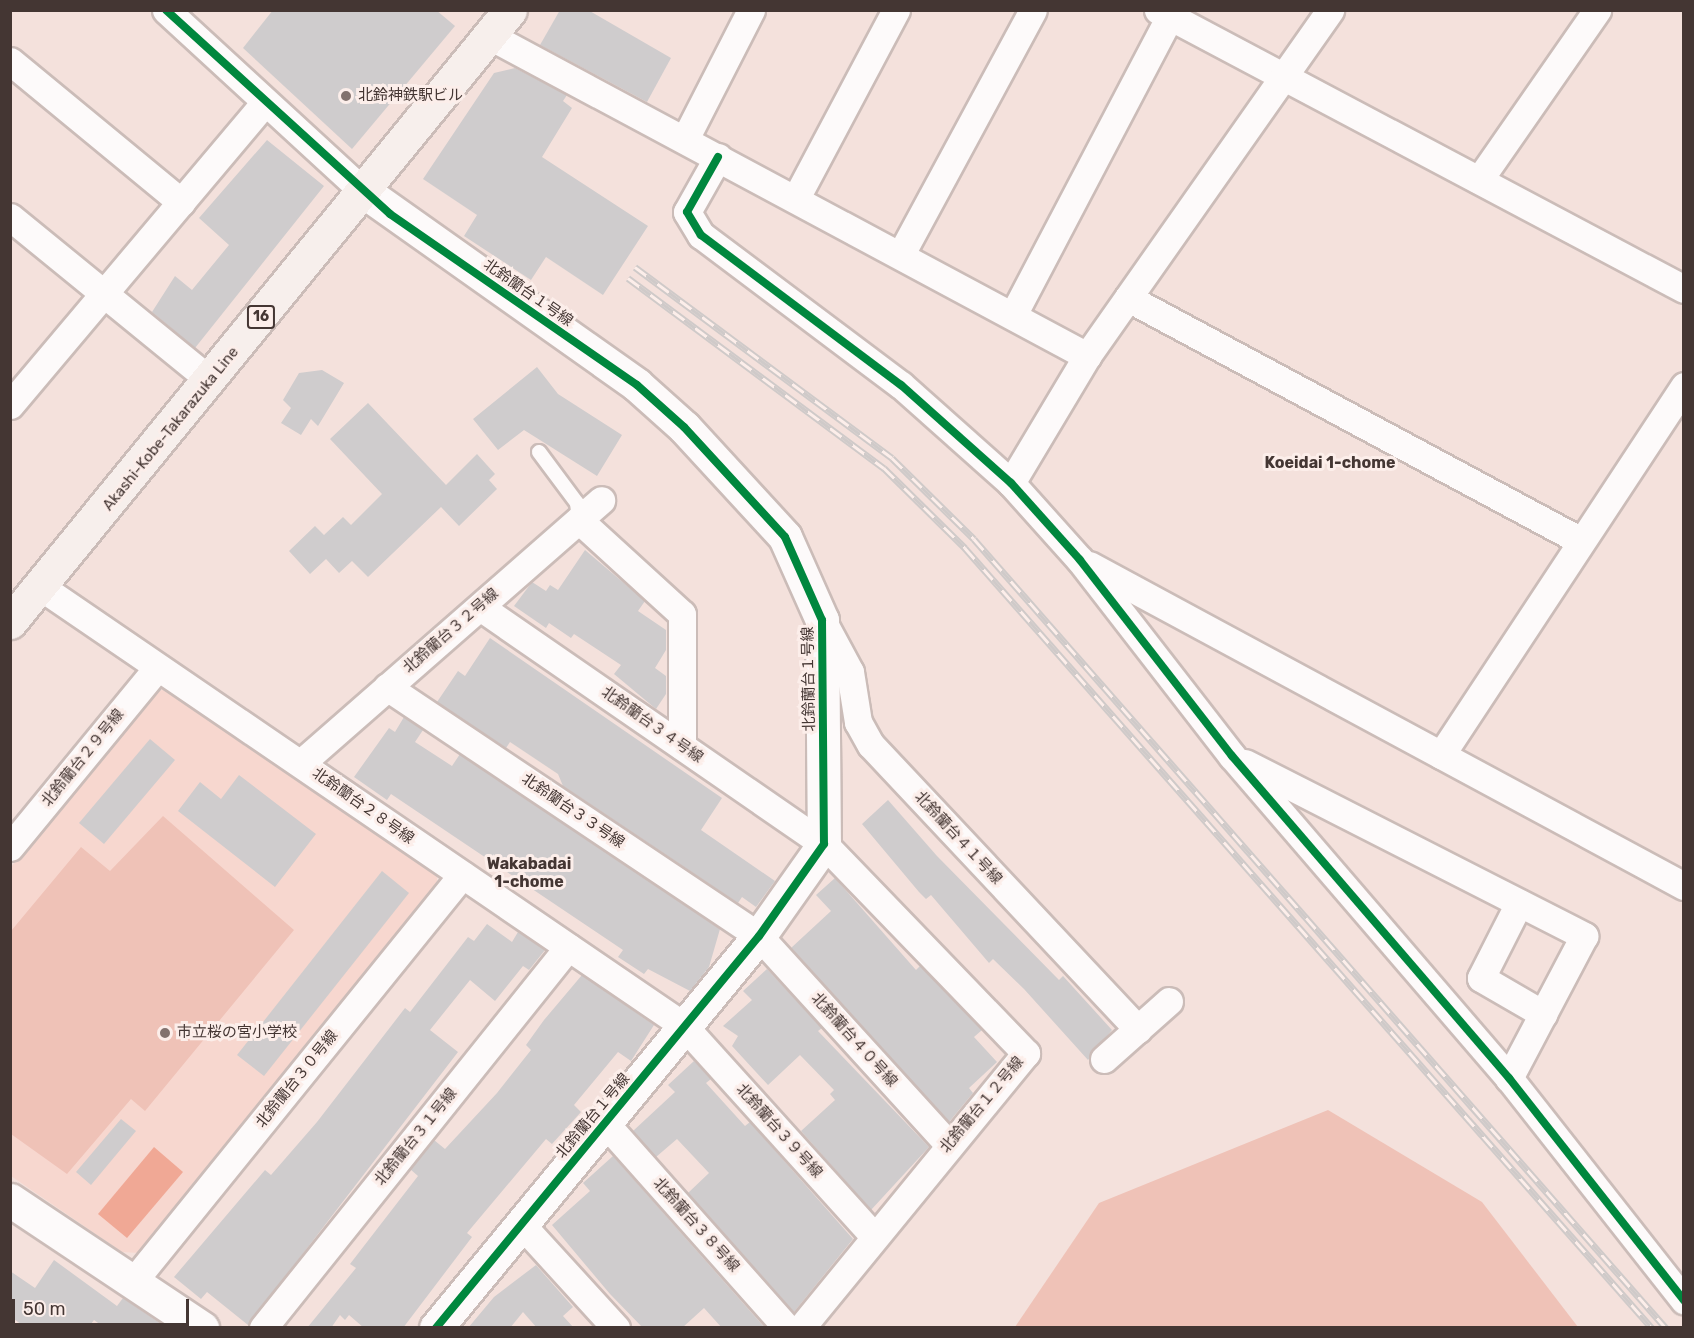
<!DOCTYPE html>
<html>
<head>
<meta charset="utf-8">
<style>
	body { margin:0 }
	#map { position:relative; width:1694px; height:1338px; overflow:hidden; background:#f4e1dc; font-family:Rubik,"Noto Sans JP",sans-serif }
	div>[style] { position:absolute }
	.built>* { inset:0; background:#f7d7cf }
	.green>* { inset:0; background:#efc2b7 }
	.water>* { inset:0; background:#f0a895 }
	.building>* { inset:0; background:#cfcccd }
	.roads { filter:drop-shadow(2px 0 #cbbcb8) drop-shadow(-2px 0 #cbbcb8) drop-shadow(0 2px #cbbcb8) drop-shadow(0 -2px #cbbcb8) }
	.service>* { height:14px; margin:-7px; padding:0 7px; transform-origin:7px; border-radius:7px; background:#fdfafa }
	.minor>* { height:27px; margin:-13.5px; padding:0 13.5px; transform-origin:13.5px; border-radius:13.5px; background:#fdfafa }
	.tertiary>* { height:33px; margin:-16.5px; padding:0 16.5px; transform-origin:16.5px; border-radius:16.5px; background:#fdfafa }
	.primary>* { height:33px; margin:-16.5px; padding:0 16.5px; transform-origin:16.5px; border-radius:16.5px; background:#f7efec }
	.rail>* { height:7px; margin-top:-3.5px; transform-origin:0; background:repeating-linear-gradient(90deg,#fceeea 0 14px,#cfcac9 0 28px); box-sizing:border-box; border-block:2px solid #cfcac9 }
	.cycleway>* { height:8px; margin:-4px; padding:0 4px; transform-origin:4px; border-radius:4px; background:#00873e }
	.dots>* { width:16px; height:16px; translate:-50% -50%; box-sizing:border-box; border:3px solid #fceeea; border-radius:50% }
	span { translate:-50% -50%; white-space:nowrap; text-align:center; line-height:1.15; -webkit-text-stroke:6px #fceeea; paint-order:stroke }
	.shield-label span { padding:2px 4px; background:#fceeea; border:2px solid; border-radius:4px; -webkit-text-stroke-width:0 }
	.shield-label { font-size:14px; color:#443633; font-weight:700 }
	.poi-label { font-size:15px; color:#443633 }
	.left { translate:0 -50%; text-align:left }
	.street-label { font-size:15px; color:#443633 }
	.neighbourhood-label { font-size:16px; color:#443633; font-weight:700 }
	.frame { position:absolute; inset:0; border:12px solid #443633; pointer-events:none }
	.scale { position:absolute; left:12px; top:1299px; width:177px; height:27px; box-sizing:border-box; border:3px solid #443633; border-top:0; padding-left:8px; font-size:18px; line-height:21px; white-space:nowrap; color:#443633; -webkit-text-stroke:4px #fceeea; paint-order:stroke }
</style>
</head>
<body>
<div id="map">
	<div class="built">
		<i style="clip-path:polygon(168px 689px,437px 873px,437px 891px,140px 1253px,122px 1252px,11px 1176px,11px 867px,154px 692px)"></i>
	</div>
	<div class="green">
		<i style="clip-path:polygon(163px 816px,294px 930px,145px 1111px,131px 1099px,67px 1174px,11px 1134px,11px 931px,81px 847px,110px 871px)"></i>
		<i style="clip-path:polygon(1328px 1110px,1482px 1202px,1578px 1327px,1015px 1327px,1099px 1203px)"></i>
	</div>
	<div class="water">
		<i style="clip-path:polygon(154px 1147px,183px 1172px,127px 1238px,98px 1214px)"></i>
	</div>
	<div class="building">
		<i style="clip-path:polygon(273px 10px,436px 10px,455px 26px,352px 149px,243px 48px)"></i>
		<i style="clip-path:polygon(560px 10px,588px 10px,671px 58px,647px 102px,540px 45px)"></i>
		<i style="clip-path:polygon(515px 68px,567px 95px,563px 101px,572px 108px,542px 157px,648px 226px,603px 295px,546px 257px,531px 280px,464px 236px,477px 215px,423px 179px,494px 73px)"></i>
		<i style="clip-path:polygon(267px 140px,324px 186px,195px 348px,152px 312px,175px 276px,192px 290px,229px 245px,199px 218px)"></i>
		<i style="clip-path:polygon(537px 367px,558px 394px,622px 435px,597px 476px,524px 430px,498px 450px,473px 419px)"></i>
		<i style="clip-path:polygon(322px 370px,344px 383px,318px 426px,311px 419px,301px 435px,281px 423px,291px 408px,283px 400px,299px 373px)"></i>
		<i style="clip-path:polygon(368px 403px,446px 485px,477px 454px,495px 474px,489px 480px,497px 489px,459px 526px,441px 507px,368px 577px,352px 561px,339px 573px,326px 559px,310px 574px,289px 551px,315px 526px,324px 535px,343px 517px,351px 525px,382px 494px,330px 439px)"></i>
		<i style="clip-path:polygon(585px 550px,645px 601px,638px 611px,666px 630px,666px 650px,655px 668px,666px 676px,666px 694px,656px 709px,614px 674px,621px 665px,574px 634px,571px 638px,549px 623px,546px 628px,514px 606px,532px 582px,546px 591px,550px 585px,558px 590px)"></i>
		<i style="clip-path:polygon(490px 638px,722px 798px,701px 830px,775px 881px,756px 907px,742px 897px,738px 903px,563px 786px,558px 774px,510px 742px,506px 748px,437px 702px,458px 671px,465px 676px)"></i>
		<i style="clip-path:polygon(404px 717px,423px 730px,415px 742px,452px 766px,460px 754px,720px 929px,709px 967px,690px 991px,648px 969px,644px 974px,618px 957px,623px 950px,391px 794px,387px 800px,354px 777px,389px 728px,395px 732px)"></i>
		<i style="clip-path:polygon(150px 739px,175px 760px,104px 844px,79px 823px)"></i>
		<i style="clip-path:polygon(239px 775px,316px 834px,275px 887px,178px 811px,200px 782px,221px 799px)"></i>
		<i style="clip-path:polygon(888px 800px,937px 856px,1059px 980px,1063px 976px,1112px 1030px,1088px 1060px,1024px 989px,993px 959px,989px 963px,931px 895px,926px 899px,919px 892px,862px 824px)"></i>
		<i style="clip-path:polygon(382px 871px,409px 893px,264px 1076px,237px 1055px)"></i>
		<i style="clip-path:polygon(835px 878px,916px 970px,920px 966px,982px 1030px,974px 1037px,997px 1062px,969px 1088px,973px 1093px,949px 1122px,791px 948px,831px 911px,816px 895px)"></i>
		<i style="clip-path:polygon(487px 924px,512px 942px,518px 932px,545px 950px,529px 970px,523px 966px,495px 1001px,470px 980px,430px 1030px,458px 1052px,248px 1325px,207px 1292px,201px 1299px,174px 1277px,265px 1170px,271px 1175px,317px 1122px,405px 1008px,410px 1012px,468px 937px,474px 941px)"></i>
		<i style="clip-path:polygon(767px 969px,822px 1028px,818px 1031px,929px 1147px,871px 1210px,801px 1131px,835px 1100px,830px 1094px,834px 1090px,800px 1055px,768px 1085px,732px 1046px,738px 1036px,723px 1026px,752px 1000px,743px 991px)"></i>
		<i style="clip-path:polygon(582px 975px,654px 1025px,631px 1061px,618px 1052px,574px 1105px,581px 1112px,552px 1144px,546px 1139px,467px 1233px,472px 1237px,403px 1328px,364px 1328px,349px 1315px,345px 1320px,340px 1315px,331px 1328px,307px 1328px,356px 1268px,350px 1264px,418px 1176px,410px 1169px,434px 1140px,445px 1149px,497px 1093px,531px 1050px,526px 1045px,544px 1020px)"></i>
		<i style="clip-path:polygon(694px 1061px,711px 1079px,706px 1083px,745px 1126px,750px 1122px,853px 1239px,794px 1312px,688px 1193px,709px 1173px,677px 1139px,656px 1157px,633px 1131px,675px 1092px,668px 1085px)"></i>
		<i style="clip-path:polygon(121px 1119px,136px 1131px,91px 1185px,76px 1172px)"></i>
		<i style="clip-path:polygon(613px 1156px,765px 1328px,722px 1328px,704px 1308px,682px 1328px,643px 1328px,610px 1294px,552px 1225px,590px 1191px,583px 1183px)"></i>
		<i style="clip-path:polygon(54px 1260px,117px 1306px,123px 1298px,167px 1328px,105px 1328px,94px 1320px,88px 1328px,26px 1328px,10px 1316px,10px 1271px,35px 1288px)"></i>
		<i style="clip-path:polygon(536px 1265px,573px 1307px,563px 1316px,574px 1328px,537px 1328px,523px 1312px,510px 1328px,468px 1328px,494px 1297px)"></i>
	</div>
	<div class="roads">
		<div class="service">
			<i style="left:539px;top:452px;width:64px;rotate:53.3deg"></i>
			<i style="left:577px;top:503px;width:17px;rotate:83deg"></i>
		</div>
		<div class="minor">
			<i style="left:166px;top:10px;width:266px;rotate:42.6deg"></i>
			<i style="left:1158px;top:10px;width:595px;rotate:27.94deg"></i>
			<i style="left:488px;top:35px;width:680px;rotate:28.19deg"></i>
			<i style="left:10px;top:61px;width:222px;rotate:39.5deg"></i>
			<i style="left:685px;top:139px;width:145px;rotate:-62.9deg"></i>
			<i style="left:718px;top:157px;width:63px;rotate:119.4deg"></i>
			<i style="left:687px;top:212px;width:27px;rotate:59deg"></i>
			<i style="left:701px;top:235px;width:250px;rotate:36.9deg"></i>
			<i style="left:901px;top:385px;width:147px;rotate:41.7deg"></i>
			<i style="left:1011px;top:483px;width:103px;rotate:48.1deg"></i>
			<i style="left:1080px;top:560px;width:248px;rotate:52.2deg"></i>
			<i style="left:1232px;top:756px;width:425px;rotate:49.3deg"></i>
			<i style="left:1509px;top:1078px;width:283px;rotate:51.8deg"></i>
			<i style="left:1479px;top:180px;width:207px;rotate:-55.2deg"></i>
			<i style="left:796px;top:198px;width:213px;rotate:-62deg"></i>
			<i style="left:10px;top:217px;width:259px;rotate:39.2deg"></i>
			<i style="left:901px;top:254px;width:277px;rotate:-61.6deg"></i>
			<i style="left:1128px;top:298px;width:514px;rotate:28.21deg"></i>
			<i style="left:1013px;top:315px;width:338px;rotate:-62.3deg"></i>
			<i style="left:10px;top:405px;width:395px;rotate:-49.9deg"></i>
			<i style="left:1011px;top:483px;width:148px;rotate:-59.1deg"></i>
			<i style="left:1087px;top:356px;width:423px;rotate:-54.9deg"></i>
			<i style="left:579px;top:520px;width:139px;rotate:42.4deg"></i>
			<i style="left:682px;top:614px;width:132px;rotate:90deg"></i>
			<i style="left:1089px;top:565px;width:676px;rotate:28.35deg"></i>
			<i style="left:41px;top:587px;width:779px;rotate:34.32deg"></i>
			<i style="left:684px;top:1026px;width:283px;rotate:47.9deg"></i>
			<i style="left:480px;top:607px;width:418px;rotate:34.6deg"></i>
			<i style="left:824px;top:844px;width:291px;rotate:46deg"></i>
			<i style="left:1026px;top:1053px;width:355px;rotate:129.3deg"></i>
			<i style="left:822px;top:620px;width:59px;rotate:61.7deg"></i>
			<i style="left:850px;top:672px;width:51px;rotate:80.9deg"></i>
			<i style="left:858px;top:722px;width:26px;rotate:61deg"></i>
			<i style="left:871px;top:745px;width:390px;rotate:46.8deg"></i>
			<i style="left:387px;top:687px;width:448px;rotate:33.8deg"></i>
			<i style="left:759px;top:936px;width:282px;rotate:47.7deg"></i>
			<i style="left:1441px;top:755px;width:442px;rotate:-56.6deg"></i>
			<i style="left:301px;top:763px;width:399px;rotate:-41.2deg"></i>
			<i style="left:1245px;top:763px;width:381px;rotate:27deg"></i>
			<i style="left:1584px;top:936px;width:161px;rotate:117.8deg"></i>
			<i style="left:10px;top:847px;width:230px;rotate:-50.6deg"></i>
			<i style="left:1519px;top:903px;width:84px;rotate:116.9deg"></i>
			<i style="left:1481px;top:978px;width:72px;rotate:30.1deg"></i>
			<i style="left:1104px;top:1059px;width:87px;rotate:-41.7deg"></i>
			<i style="left:605px;top:1123px;width:274px;rotate:48.4deg"></i>
			<i style="left:521px;top:1224px;width:141px;rotate:47.6deg"></i>
			<i style="left:132px;top:1283px;width:525px;rotate:-51.03deg"></i>
			<i style="left:263px;top:1328px;width:488px;rotate:-51.3deg"></i>
		</div>
		<div class="tertiary">
			<i style="left:362px;top:190px;width:337px;rotate:35.3deg"></i>
			<i style="left:637px;top:385px;width:63px;rotate:41.8deg"></i>
			<i style="left:684px;top:427px;width:149px;rotate:47.4deg"></i>
			<i style="left:785px;top:537px;width:91px;rotate:66deg"></i>
			<i style="left:822px;top:620px;width:224px;rotate:89.5deg"></i>
			<i style="left:824px;top:844px;width:113px;rotate:125.2deg"></i>
			<i style="left:759px;top:936px;width:508px;rotate:129.49deg"></i>
			<i style="left:10px;top:1200px;width:231px;rotate:33.7deg"></i>
		</div>
		<div class="primary">
			<i style="left:10px;top:622px;width:790px;rotate:-50.75deg"></i>
		</div>
	</div>
	<div class="rail">
		<i style="left:635px;top:267px;width:320px;rotate:36.6deg"></i>
		<i style="left:892px;top:458px;width:115px;rotate:44.6deg"></i>
		<i style="left:974px;top:539px;width:1049px;rotate:48.75deg"></i>
		<i style="left:628px;top:278px;width:319px;rotate:36.6deg"></i>
		<i style="left:884px;top:468px;width:114px;rotate:44.6deg"></i>
		<i style="left:965px;top:548px;width:1039px;rotate:48.63deg"></i>
	</div>
	<div class="cycleway">
		<i style="left:166px;top:10px;width:303px;rotate:42.3deg"></i>
		<i style="left:390px;top:214px;width:300px;rotate:34.7deg"></i>
		<i style="left:637px;top:385px;width:63px;rotate:41.8deg"></i>
		<i style="left:684px;top:427px;width:149px;rotate:47.4deg"></i>
		<i style="left:785px;top:537px;width:91px;rotate:66deg"></i>
		<i style="left:822px;top:620px;width:224px;rotate:89.5deg"></i>
		<i style="left:824px;top:844px;width:113px;rotate:125.2deg"></i>
		<i style="left:759px;top:936px;width:508px;rotate:129.49deg"></i>
		<i style="left:718px;top:157px;width:63px;rotate:119.4deg"></i>
		<i style="left:687px;top:212px;width:27px;rotate:59deg"></i>
		<i style="left:701px;top:235px;width:250px;rotate:36.9deg"></i>
		<i style="left:901px;top:385px;width:147px;rotate:41.7deg"></i>
		<i style="left:1011px;top:483px;width:103px;rotate:48.1deg"></i>
		<i style="left:1080px;top:560px;width:248px;rotate:52.2deg"></i>
		<i style="left:1232px;top:756px;width:425px;rotate:49.3deg"></i>
		<i style="left:1509px;top:1078px;width:283px;rotate:51.8deg"></i>
	</div>
	<div class="dots">
		<i style="left:346px;top:96px;background:#82726e"></i>
		<i style="left:165px;top:1033px;background:#82726e"></i>
	</div>
	<div class="shield-label">
		<span style="left:261px;top:317px">16</span>
	</div>
	<div class="poi-label">
		<span class="left" style="left:358px;top:96px">北鈴神鉄駅ビル</span>
		<span class="left" style="left:177px;top:1033px">市立桜の宮小学校</span>
	</div>
	<div class="street-label">
		<span style="left:528px;top:293px;rotate:35deg">北鈴蘭台１号線</span>
		<span style="left:171px;top:429px;rotate:-51deg">Akashi-Kobe-Takarazuka Line</span>
		<span style="left:451px;top:631px;rotate:-41deg">北鈴蘭台３２号線</span>
		<span style="left:809px;top:679px;rotate:-91deg">北鈴蘭台１号線</span>
		<span style="left:652px;top:725px;rotate:35deg">北鈴蘭台３４号線</span>
		<span style="left:83px;top:758px;rotate:-51deg">北鈴蘭台２９号線</span>
		<span style="left:363px;top:806px;rotate:35deg">北鈴蘭台２８号線</span>
		<span style="left:573px;top:811px;rotate:34deg">北鈴蘭台３３号線</span>
		<span style="left:958px;top:838px;rotate:47deg">北鈴蘭台４１号線</span>
		<span style="left:854px;top:1040px;rotate:48deg">北鈴蘭台４０号線</span>
		<span style="left:297px;top:1079px;rotate:-51deg">北鈴蘭台３０号線</span>
		<span style="left:982px;top:1105px;rotate:-50deg">北鈴蘭台１２号線</span>
		<span style="left:593px;top:1116px;rotate:-50deg">北鈴蘭台１号線</span>
		<span style="left:779px;top:1131px;rotate:48deg">北鈴蘭台３９号線</span>
		<span style="left:416px;top:1137px;rotate:-51deg">北鈴蘭台３１号線</span>
		<span style="left:696px;top:1225px;rotate:48deg">北鈴蘭台３８号線</span>
	</div>
	<div class="neighbourhood-label">
		<span style="left:1330px;top:463px">Koeidai 1-chome</span>
		<span style="left:529px;top:873px">Wakabadai<br>1-chome</span>
	</div>
	<div class="frame"></div>
	<div class="scale">50 m</div>
</div>
</body>
</html>
